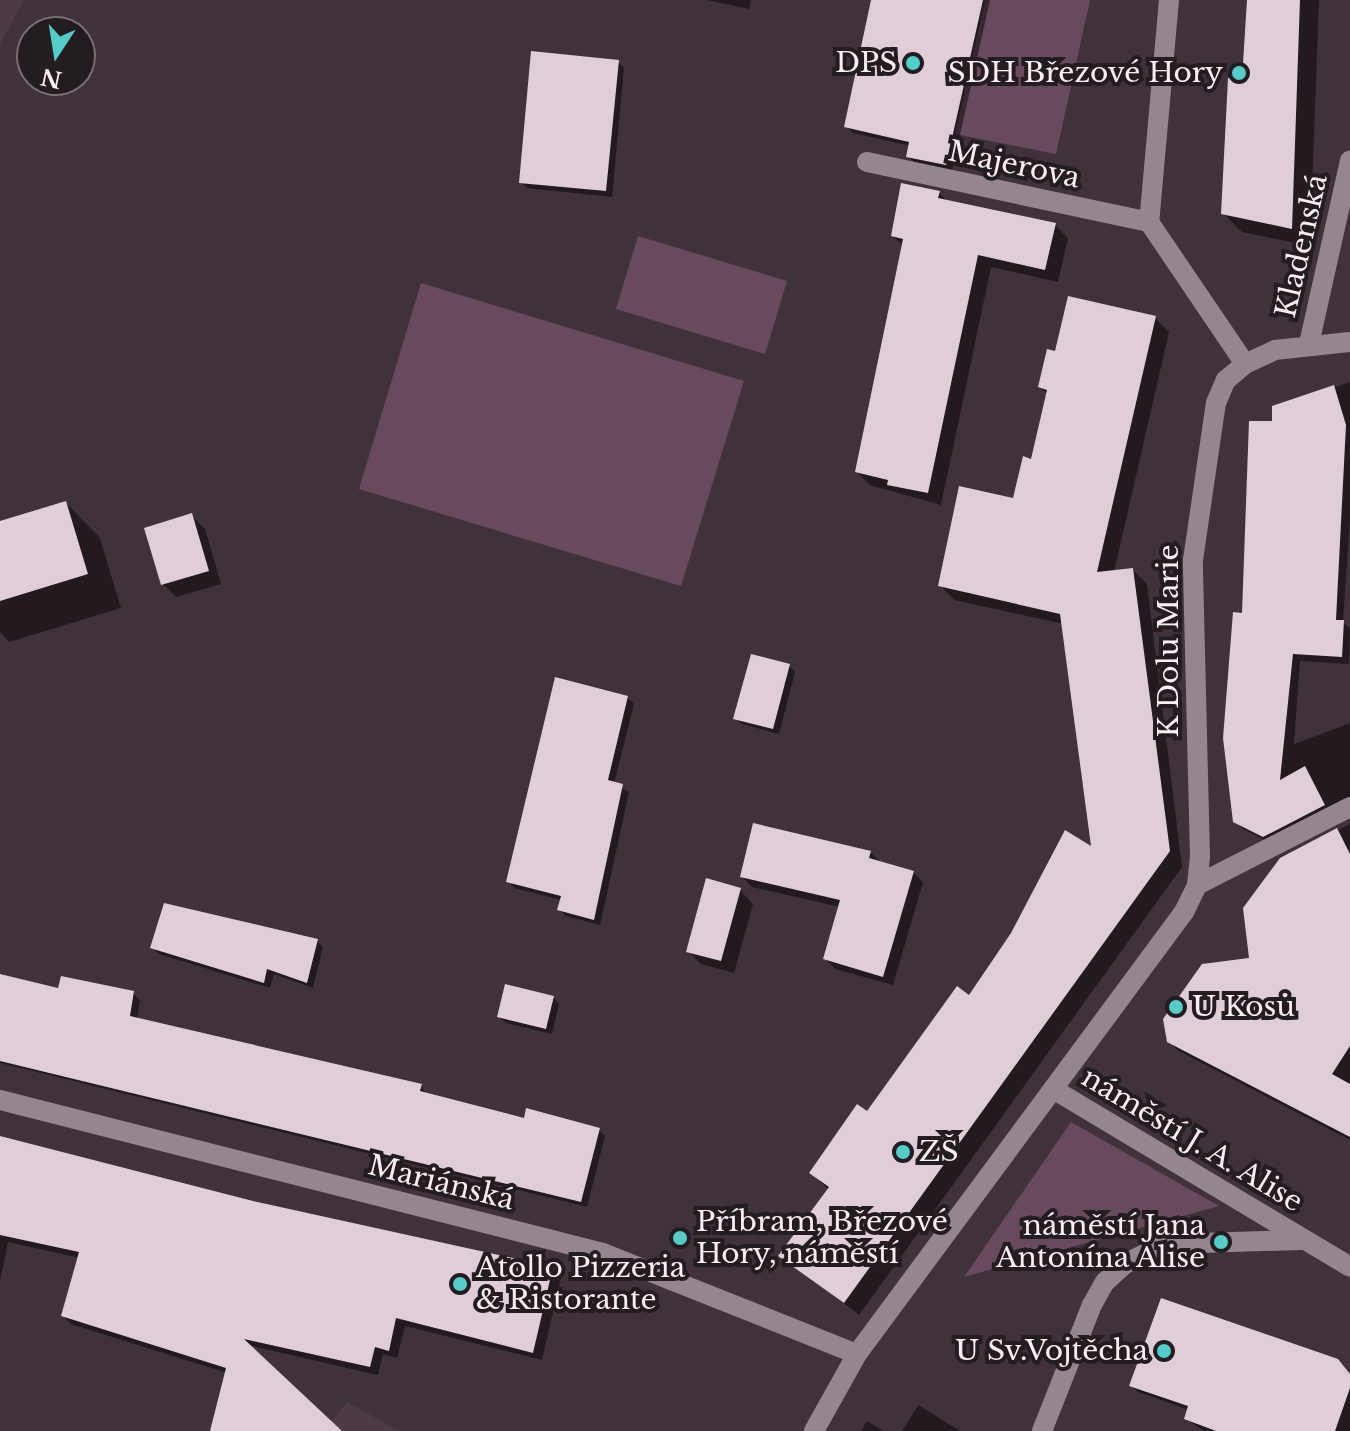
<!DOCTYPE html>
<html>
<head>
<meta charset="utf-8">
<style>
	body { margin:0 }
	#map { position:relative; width:1350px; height:1431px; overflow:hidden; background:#40323b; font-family:"Libre Baskerville",serif }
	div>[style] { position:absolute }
	.built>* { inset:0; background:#4d3a46 }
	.green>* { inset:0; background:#684a5d }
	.shadow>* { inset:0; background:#0007 }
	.building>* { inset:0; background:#dfced8 }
	.service>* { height:20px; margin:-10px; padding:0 10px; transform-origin:10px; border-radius:10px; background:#95858e }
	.minor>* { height:20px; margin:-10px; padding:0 10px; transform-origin:10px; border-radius:10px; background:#95858e }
	.dots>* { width:22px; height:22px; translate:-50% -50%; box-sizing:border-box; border:4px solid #231c20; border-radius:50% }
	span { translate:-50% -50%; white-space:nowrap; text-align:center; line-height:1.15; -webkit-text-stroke:8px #231c20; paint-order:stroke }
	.poi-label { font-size:28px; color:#f8eef4 }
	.right { translate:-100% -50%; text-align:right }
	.left { translate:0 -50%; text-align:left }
	.street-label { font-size:28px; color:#f8eef4 }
	.north { position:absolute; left:16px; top:16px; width:80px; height:80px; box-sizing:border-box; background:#231c20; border:2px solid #787075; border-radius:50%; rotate:192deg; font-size:22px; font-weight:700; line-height:32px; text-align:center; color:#f8eef4 }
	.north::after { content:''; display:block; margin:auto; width:28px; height:36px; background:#54cdc8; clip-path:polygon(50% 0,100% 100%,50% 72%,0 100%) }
</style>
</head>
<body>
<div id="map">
	<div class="built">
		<i style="clip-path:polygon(0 0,24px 0,0 44px)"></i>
		<i style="clip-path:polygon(347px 1402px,399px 1431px,323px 1431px)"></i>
	</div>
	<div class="green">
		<i style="clip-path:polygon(985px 0,1090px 0,1056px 154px,955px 134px)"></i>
		<i style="clip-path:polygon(638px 236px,787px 281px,765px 354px,616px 309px)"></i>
		<i style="clip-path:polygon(421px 283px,744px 381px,681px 586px,359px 489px)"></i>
		<i style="clip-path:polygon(1071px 1122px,1219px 1206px,964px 1277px)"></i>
	</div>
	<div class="shadow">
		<i style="clip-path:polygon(707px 0,751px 0,749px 9px)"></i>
		<i style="clip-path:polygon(873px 0,990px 0,952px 171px,915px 163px,908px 156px,911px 146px,853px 133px,846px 126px)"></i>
		<i style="clip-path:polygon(1248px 0,1319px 0,1310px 246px,1242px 232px,1223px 213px,1244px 81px)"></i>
		<i style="clip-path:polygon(618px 62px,624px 68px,612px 197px,527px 188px,521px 182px)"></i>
		<i style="clip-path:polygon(939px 193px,948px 202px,1055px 225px,1068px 238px,1058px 282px,991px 267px,941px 505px,870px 485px,857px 472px,903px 246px,893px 236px)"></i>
		<i style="clip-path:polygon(1155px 318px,1169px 332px,1114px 572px,1133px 570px,1147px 584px,1182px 867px,859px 1315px,781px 1255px,829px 1190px,811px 1173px,969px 998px,1094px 850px,1064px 624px,954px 600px,940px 585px,1014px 500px,1033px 461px,1048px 394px,1040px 387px,1057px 353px)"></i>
		<i style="clip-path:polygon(1350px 382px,1350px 519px,1343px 622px,1350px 629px,1349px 664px,1300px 661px,1294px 744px,1350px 723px,1350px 804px,1272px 844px,1243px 829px,1235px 821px,1244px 615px,1274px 408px)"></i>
		<i style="clip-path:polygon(66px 503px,100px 538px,121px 608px,9px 642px,0 632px,0 523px)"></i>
		<i style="clip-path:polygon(192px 516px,205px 529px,221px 584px,176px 597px,163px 584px)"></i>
		<i style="clip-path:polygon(789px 666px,795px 672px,779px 734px,742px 724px,735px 718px)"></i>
		<i style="clip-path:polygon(627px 697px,634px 704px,614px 784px,629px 792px,600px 925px,566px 916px,559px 910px,562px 900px,514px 888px,508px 881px)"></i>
		<i style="clip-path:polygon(1350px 824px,1350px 1140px,1177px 1050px,1169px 1041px,1251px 960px,1281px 859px)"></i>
		<i style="clip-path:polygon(870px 852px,881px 863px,913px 872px,923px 882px,893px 985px,835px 969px,826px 959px,840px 907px,752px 887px,742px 877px)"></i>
		<i style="clip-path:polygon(740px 890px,753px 904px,734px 973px,701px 964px,688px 951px)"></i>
		<i style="clip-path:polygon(317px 941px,323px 947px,313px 988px,274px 974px,270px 988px,159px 954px,153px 948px)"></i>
		<i style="clip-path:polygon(59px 990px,133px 993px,140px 1000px,137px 1019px,421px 1086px,427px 1095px,525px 1120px,599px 1130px,605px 1136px,587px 1207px,0 1063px,0 997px)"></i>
		<i style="clip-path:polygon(553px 997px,559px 1004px,552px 1034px,506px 1023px,499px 1017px)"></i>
		<i style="clip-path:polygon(0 1138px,252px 1203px,552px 1269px,561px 1277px,542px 1360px,405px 1326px,397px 1358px,383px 1354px,378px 1375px,248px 1345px,339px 1431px,212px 1431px,227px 1373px,71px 1324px,63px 1316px,80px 1258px,8px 1242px,0 1282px)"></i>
		<i style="clip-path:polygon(1350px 1376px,1350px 1431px,1204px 1431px,1186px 1419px,1189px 1410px,1138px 1392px,1132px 1386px)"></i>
		<i style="clip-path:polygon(918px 1405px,960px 1431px,902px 1431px)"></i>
		<i style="clip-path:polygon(867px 1421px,883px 1431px,861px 1431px)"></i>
	</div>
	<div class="building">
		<i style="clip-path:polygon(871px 0,983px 0,946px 165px,906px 157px,909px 142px,844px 127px)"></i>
		<i style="clip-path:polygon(1247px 0,1300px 0,1292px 229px,1221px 214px,1228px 78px,1242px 79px)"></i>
		<i style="clip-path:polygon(531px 51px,619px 60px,606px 191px,519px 183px)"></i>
		<i style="clip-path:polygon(901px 183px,940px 191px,938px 198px,1056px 223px,1045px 270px,978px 255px,928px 493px,887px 485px,888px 480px,855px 472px,903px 239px,891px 236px)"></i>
		<i style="clip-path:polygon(1068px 296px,1156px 316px,1097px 572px,1133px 568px,1170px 851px,844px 1303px,778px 1256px,829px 1187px,809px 1173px,857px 1104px,867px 1111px,957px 986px,969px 995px,1011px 933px,1065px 830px,1091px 846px,1060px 614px,938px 586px,959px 486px,1013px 498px,1023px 456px,1031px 459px,1047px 390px,1038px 387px,1047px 349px,1055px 351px)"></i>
		<i style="clip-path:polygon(1334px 385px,1346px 425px,1336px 620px,1344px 620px,1342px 657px,1293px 654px,1280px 780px,1305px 766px,1325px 805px,1263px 837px,1233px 822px,1223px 738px,1233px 612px,1242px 613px,1249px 421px,1272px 421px,1272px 406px)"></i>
		<i style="clip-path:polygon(66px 501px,88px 574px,0 601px,0 521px)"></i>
		<i style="clip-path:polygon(192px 513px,209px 571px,161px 585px,144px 528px)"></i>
		<i style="clip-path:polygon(751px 654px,790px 664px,773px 729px,733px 719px)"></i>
		<i style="clip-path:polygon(555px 677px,628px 696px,608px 780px,623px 784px,594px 920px,557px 910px,561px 896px,506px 882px)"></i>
		<i style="clip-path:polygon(753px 823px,871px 851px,869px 858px,914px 871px,883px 977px,823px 959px,840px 900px,740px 877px)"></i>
		<i style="clip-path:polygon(1337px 828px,1350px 854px,1350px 1046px,1332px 1074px,1350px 1084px,1350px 1137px,1167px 1042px,1163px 1019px,1202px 964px,1249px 958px,1243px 908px,1280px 858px)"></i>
		<i style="clip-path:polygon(706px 878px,741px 888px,721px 961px,686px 952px)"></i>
		<i style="clip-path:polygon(164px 903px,318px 939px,307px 983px,267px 969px,264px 983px,150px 948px)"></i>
		<i style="clip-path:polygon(0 974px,58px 988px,61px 976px,134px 991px,130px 1016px,422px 1084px,420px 1091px,524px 1118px,526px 1108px,600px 1128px,581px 1202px,0 1061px)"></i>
		<i style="clip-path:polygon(505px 984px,554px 996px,546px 1029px,497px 1017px)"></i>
		<i style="clip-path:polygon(0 1136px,253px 1201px,553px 1267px,533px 1353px,396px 1318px,389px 1351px,375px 1347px,370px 1367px,244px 1339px,342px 1431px,210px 1431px,226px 1368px,61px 1316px,79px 1252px,0 1235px)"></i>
		<i style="clip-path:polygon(1161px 1298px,1338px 1359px,1350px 1374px,1350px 1388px,1335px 1431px,1216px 1431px,1184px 1419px,1188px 1406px,1129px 1386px)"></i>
	</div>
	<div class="service">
		<i style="left:867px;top:162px;width:288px;rotate:12deg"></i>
		<i style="left:1197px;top:885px;width:172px;rotate:-27deg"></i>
	</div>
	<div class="minor">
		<i style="left:1169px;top:0;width:223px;rotate:95.1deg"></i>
		<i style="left:1149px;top:222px;width:171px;rotate:55.9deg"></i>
		<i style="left:1309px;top:344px;width:188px;rotate:-77.4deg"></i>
		<i style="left:1053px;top:1089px;width:346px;rotate:30.9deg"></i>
		<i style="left:0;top:1100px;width:622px;rotate:14.24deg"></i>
		<i style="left:603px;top:1253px;width:273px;rotate:21.7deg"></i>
		<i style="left:814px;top:1431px;width:88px;rotate:-60.8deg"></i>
		<i style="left:857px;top:1354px;width:550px;rotate:-53.51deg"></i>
		<i style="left:1184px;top:912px;width:30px;rotate:-64deg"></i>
		<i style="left:1197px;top:885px;width:28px;rotate:-84deg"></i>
		<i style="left:1200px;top:857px;width:297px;rotate:-91.4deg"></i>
		<i style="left:1193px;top:560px;width:159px;rotate:-81.7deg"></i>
		<i style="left:1216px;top:403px;width:25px;rotate:-67deg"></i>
		<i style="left:1226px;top:380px;width:25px;rotate:-40deg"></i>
		<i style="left:1245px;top:364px;width:33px;rotate:-25deg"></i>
		<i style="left:1275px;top:350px;width:75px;rotate:-6.1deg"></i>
		<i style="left:1042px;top:1431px;width:136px;rotate:-68.4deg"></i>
		<i style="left:1092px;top:1305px;width:26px;rotate:-61deg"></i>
		<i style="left:1105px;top:1282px;width:27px;rotate:-42deg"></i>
		<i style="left:1125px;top:1264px;width:36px;rotate:-27deg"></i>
		<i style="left:1157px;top:1248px;width:43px;rotate:-6.6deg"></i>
		<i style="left:1200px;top:1243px;width:101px;rotate:-1.7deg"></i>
	</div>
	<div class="dots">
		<i style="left:913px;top:63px;background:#54cdc8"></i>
		<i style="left:1239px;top:73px;background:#54cdc8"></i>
		<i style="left:1176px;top:1007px;background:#54cdc8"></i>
		<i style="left:903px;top:1152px;background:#54cdc8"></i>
		<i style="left:680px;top:1238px;background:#54cdc8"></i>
		<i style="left:1221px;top:1242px;background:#54cdc8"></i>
		<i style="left:460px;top:1284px;background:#54cdc8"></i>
		<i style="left:1164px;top:1351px;background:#54cdc8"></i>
	</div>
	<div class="poi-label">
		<span class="right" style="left:897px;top:63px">DPS</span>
		<span class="right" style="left:1223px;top:73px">SDH Březové Hory</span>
		<span class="left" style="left:1192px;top:1007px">U Kosů</span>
		<span class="left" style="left:919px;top:1152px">ZŠ</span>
		<span class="left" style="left:696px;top:1238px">Příbram, Březové<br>Hory, náměstí</span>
		<span class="right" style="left:1205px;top:1242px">náměstí Jana<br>Antonína Alise</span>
		<span class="left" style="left:476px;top:1284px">Atollo Pizzeria<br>&amp; Ristorante</span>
		<span class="right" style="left:1148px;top:1351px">U Sv.Vojtěcha</span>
	</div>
	<div class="street-label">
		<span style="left:1014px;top:165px;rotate:12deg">Majerova</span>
		<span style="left:1302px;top:246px;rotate:-77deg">Kladenská</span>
		<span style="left:1169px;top:641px;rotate:-90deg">K Dolu Marie</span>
		<span style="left:1192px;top:1140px;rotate:31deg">náměstí J. A. Alise</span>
		<span style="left:441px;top:1183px;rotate:14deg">Mariánská</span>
	</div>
	<div class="north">N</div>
</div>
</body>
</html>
